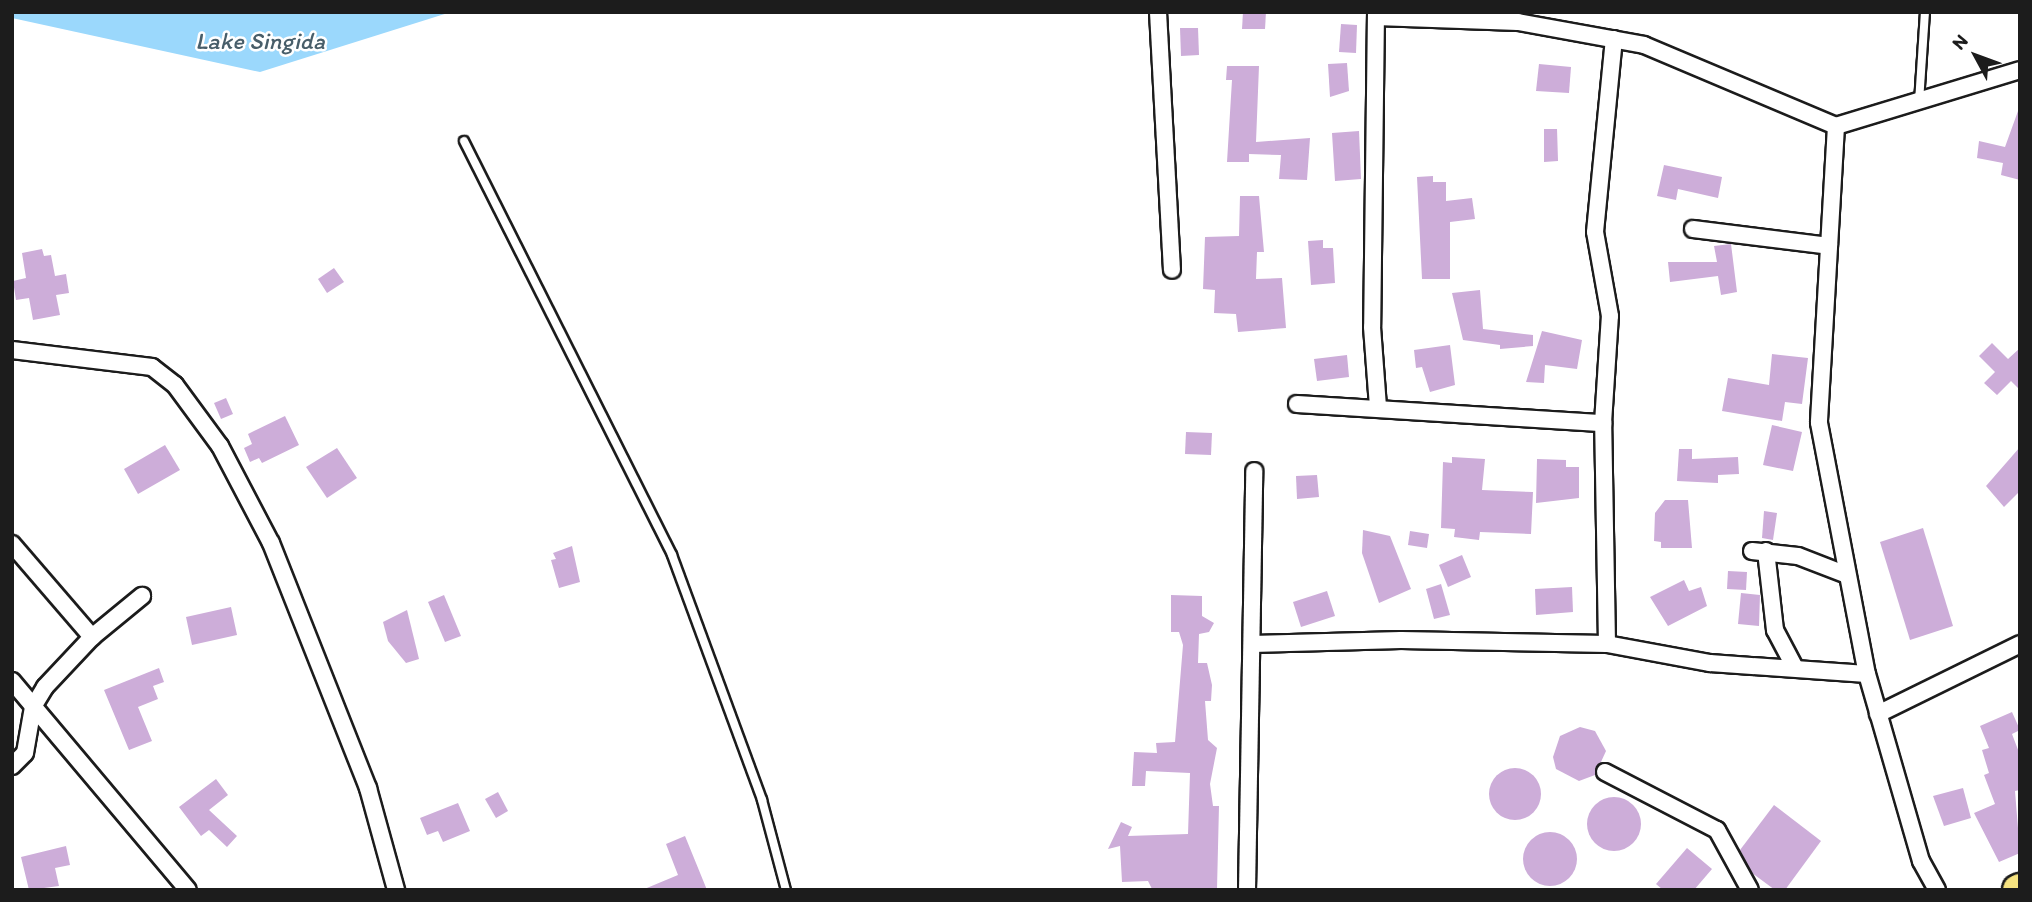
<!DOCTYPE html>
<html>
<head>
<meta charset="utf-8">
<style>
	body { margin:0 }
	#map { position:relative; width:2032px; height:902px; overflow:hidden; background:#fff; font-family:Itim,sans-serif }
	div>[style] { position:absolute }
	.water>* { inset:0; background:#9bd8fc }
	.building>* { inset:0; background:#cdadd9 }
	.round { border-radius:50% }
	.roads { filter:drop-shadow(2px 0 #1c1c1c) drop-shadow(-2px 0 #1c1c1c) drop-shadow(0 2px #1c1c1c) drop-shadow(0 -2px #1c1c1c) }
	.lane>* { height:8px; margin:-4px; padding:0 4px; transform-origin:4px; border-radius:4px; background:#fff }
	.street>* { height:16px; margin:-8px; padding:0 8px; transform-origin:8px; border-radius:8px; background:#fff }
	.highway>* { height:30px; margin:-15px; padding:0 15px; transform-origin:15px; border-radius:15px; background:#f6e381 }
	span { translate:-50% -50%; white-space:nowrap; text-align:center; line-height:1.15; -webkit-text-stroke:5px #fff; paint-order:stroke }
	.water-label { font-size:24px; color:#485e6a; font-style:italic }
	.frame { position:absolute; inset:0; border:14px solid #1c1c1c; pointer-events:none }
	.north { position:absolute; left:1941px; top:21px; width:70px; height:70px; -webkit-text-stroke:5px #fff; paint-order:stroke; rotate:311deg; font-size:19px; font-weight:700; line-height:28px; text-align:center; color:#1c1c1c }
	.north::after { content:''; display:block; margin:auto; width:24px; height:32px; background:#1c1c1c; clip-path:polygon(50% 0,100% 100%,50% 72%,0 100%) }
</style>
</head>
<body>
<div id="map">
	<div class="water">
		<i style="clip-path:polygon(12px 12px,451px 12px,260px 72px,12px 18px)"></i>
	</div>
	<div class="building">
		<i style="clip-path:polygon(1243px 12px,1266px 12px,1265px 29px,1242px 29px)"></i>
		<i style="clip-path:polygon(1341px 24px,1357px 25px,1356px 53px,1339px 52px)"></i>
		<i style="clip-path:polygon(1180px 28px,1198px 28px,1199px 55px,1181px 56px)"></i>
		<i style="clip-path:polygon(1347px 63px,1349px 91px,1330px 97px,1328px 64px)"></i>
		<i style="clip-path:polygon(1539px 64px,1571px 67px,1569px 93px,1536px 91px)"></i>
		<i style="clip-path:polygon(1227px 66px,1259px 66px,1256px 142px,1310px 138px,1307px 180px,1279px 179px,1281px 155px,1249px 154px,1249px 162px,1227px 162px,1232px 80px,1226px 80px)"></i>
		<i style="clip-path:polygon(2018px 111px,2020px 111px,2020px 180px,2001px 175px,2003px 163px,1977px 158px,1979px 141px,2005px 147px)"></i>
		<i style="clip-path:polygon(1544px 129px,1557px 129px,1558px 161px,1544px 162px)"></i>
		<i style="clip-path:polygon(1359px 131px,1361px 179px,1335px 181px,1332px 133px)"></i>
		<i style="clip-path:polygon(1664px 165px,1722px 177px,1718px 198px,1678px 189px,1676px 200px,1657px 196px)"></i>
		<i style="clip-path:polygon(1433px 176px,1433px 182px,1446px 182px,1446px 201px,1472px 198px,1475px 219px,1450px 222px,1450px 279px,1422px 279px,1417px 177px)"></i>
		<i style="clip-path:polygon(1240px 196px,1259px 196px,1264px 252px,1257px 252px,1256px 279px,1282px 278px,1286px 328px,1238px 332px,1236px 314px,1214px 313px,1215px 290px,1203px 289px,1205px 237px,1239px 236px)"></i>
		<i style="clip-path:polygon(1323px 240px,1323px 248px,1333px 248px,1335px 283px,1311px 285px,1308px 241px)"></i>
		<i style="clip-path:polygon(1731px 244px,1737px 292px,1721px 295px,1718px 276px,1670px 282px,1668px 262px,1717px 262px,1714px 246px)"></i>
		<i style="clip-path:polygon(42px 249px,44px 256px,51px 255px,55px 276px,66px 274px,69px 293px,56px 295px,60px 315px,33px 320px,29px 298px,16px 300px,13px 281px,26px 278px,22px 253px)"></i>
		<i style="clip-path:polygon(334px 268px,344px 282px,327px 293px,318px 279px)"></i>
		<i style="clip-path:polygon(1480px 290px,1483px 329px,1533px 335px,1533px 346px,1500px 349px,1500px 345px,1463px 340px,1452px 293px)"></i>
		<i style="clip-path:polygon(1542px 331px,1582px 340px,1577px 369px,1545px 365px,1544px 383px,1526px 382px)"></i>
		<i style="clip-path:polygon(1992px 343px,2008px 359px,2020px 348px,2020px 390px,2011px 381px,1997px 395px,1984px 383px,1995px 372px,1979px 356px)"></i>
		<i style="clip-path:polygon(1450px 345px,1455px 385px,1430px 392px,1422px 367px,1416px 368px,1414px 350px)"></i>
		<i style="clip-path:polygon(1772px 354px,1808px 358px,1802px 404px,1785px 402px,1782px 421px,1722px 411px,1728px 378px,1769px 385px)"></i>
		<i style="clip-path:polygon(1347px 355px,1349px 377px,1317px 381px,1314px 359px)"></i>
		<i style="clip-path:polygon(226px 398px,233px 414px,221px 419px,214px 403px)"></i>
		<i style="clip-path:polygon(285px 416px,299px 445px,262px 463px,259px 458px,250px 462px,244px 448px,252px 444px,248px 434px)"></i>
		<i style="clip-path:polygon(1772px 425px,1802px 432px,1793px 471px,1763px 465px)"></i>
		<i style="clip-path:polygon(1186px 432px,1212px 433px,1211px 455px,1185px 454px)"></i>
		<i style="clip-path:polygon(165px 445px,180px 470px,138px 494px,124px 469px)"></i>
		<i style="clip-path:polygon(2020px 447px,2020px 491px,2004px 507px,1986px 486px)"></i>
		<i style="clip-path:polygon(337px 448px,357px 478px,327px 498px,306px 467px)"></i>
		<i style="clip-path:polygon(1679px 449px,1692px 449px,1692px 459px,1738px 457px,1739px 474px,1718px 475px,1718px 483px,1677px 481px)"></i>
		<i style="clip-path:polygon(1452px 457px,1485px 459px,1482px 490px,1533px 492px,1531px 534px,1480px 532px,1479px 540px,1454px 537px,1455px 529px,1441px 528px,1443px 462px,1452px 463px)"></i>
		<i style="clip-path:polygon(1537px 459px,1566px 460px,1566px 467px,1579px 467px,1579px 498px,1536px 503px)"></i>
		<i style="clip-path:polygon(1317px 475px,1319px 497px,1297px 499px,1296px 476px)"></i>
		<i style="clip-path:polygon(1665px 500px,1688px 500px,1692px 548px,1661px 548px,1661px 542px,1654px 541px,1655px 513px)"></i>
		<i style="clip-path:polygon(1764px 511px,1777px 513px,1773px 540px,1762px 538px)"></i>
		<i style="clip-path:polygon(1923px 528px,1953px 626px,1910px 640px,1880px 542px)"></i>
		<i style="clip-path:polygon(1363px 530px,1390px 536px,1411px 589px,1379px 603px,1362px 553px)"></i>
		<i style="clip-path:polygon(1410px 531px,1429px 534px,1427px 548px,1408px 545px)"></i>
		<i style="clip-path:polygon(572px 546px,580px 582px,559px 588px,551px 560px,556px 559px,553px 553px)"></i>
		<i style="clip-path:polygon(1462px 555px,1471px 577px,1448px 587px,1439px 565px)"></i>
		<i style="clip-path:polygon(1728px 571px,1747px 572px,1746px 590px,1727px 589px)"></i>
		<i style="clip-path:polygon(1684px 580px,1689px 591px,1701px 587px,1707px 606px,1668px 626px,1650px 597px)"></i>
		<i style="clip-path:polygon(1441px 584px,1450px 615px,1434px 619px,1426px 589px)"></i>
		<i style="clip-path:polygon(1572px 587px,1573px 612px,1536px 615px,1535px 589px)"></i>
		<i style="clip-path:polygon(1327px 591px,1335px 616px,1301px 627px,1293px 602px)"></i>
		<i style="clip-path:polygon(1741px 593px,1760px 595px,1759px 626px,1738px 624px)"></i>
		<i style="clip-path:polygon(444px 595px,461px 636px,445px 642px,428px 602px)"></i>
		<i style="clip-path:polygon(1171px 595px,1202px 596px,1202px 616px,1214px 623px,1209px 632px,1199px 634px,1198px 663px,1207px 663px,1212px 685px,1211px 701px,1205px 701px,1208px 740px,1217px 748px,1210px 784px,1213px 806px,1219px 806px,1217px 889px,1152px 889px,1148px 881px,1122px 882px,1120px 846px,1108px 849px,1121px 822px,1132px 827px,1128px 836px,1188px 834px,1190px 773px,1146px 771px,1145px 786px,1132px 786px,1134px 752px,1157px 753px,1156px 743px,1175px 742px,1183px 645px,1179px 632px,1171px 632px)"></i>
		<i style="clip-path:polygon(231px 607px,237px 635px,192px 645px,186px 617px)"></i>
		<i style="clip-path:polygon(407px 610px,419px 659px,406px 663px,388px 641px,383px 622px)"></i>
		<i style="clip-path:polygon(159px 668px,164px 682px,153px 686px,158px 699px,138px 707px,152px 741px,129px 750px,104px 690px)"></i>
		<i style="clip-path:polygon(2012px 712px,2020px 730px,2012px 734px,2020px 755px,2020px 790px,2015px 791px,2020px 853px,1999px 862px,1974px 813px,1995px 804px,1984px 775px,1989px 773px,1982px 750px,1989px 748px,1980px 726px)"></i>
		<i style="clip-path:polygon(1580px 727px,1595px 731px,1606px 751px,1595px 775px,1579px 781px,1556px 769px,1553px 757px,1560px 736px)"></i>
		<i class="round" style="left:1489px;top:768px;width:52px;height:52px"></i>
		<i style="clip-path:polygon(216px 779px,228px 795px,209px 810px,237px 836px,227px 847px,209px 830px,201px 836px,179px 807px)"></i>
		<i style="clip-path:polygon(1963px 788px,1971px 818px,1944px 826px,1933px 796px)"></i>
		<i style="clip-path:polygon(498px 792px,508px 811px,496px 818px,485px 799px)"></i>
		<i class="round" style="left:1587px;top:797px;width:54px;height:54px"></i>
		<i style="clip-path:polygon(458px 803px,470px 831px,443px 842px,438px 831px,427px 835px,420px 818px)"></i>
		<i style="clip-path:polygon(1774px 805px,1821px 841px,1785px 890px,1775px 890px,1752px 873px,1740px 850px)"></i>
		<i class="round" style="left:1523px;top:832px;width:54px;height:54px"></i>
		<i style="clip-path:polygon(685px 836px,707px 890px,642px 890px,678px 875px,666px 844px)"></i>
		<i style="clip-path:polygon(66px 846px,70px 865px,55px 868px,59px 886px,29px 890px,21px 857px)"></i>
		<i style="clip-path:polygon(1687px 848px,1712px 869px,1694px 890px,1663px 890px,1656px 884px)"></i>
	</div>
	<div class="roads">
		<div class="lane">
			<i style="left:1919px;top:102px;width:90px;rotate:-86.2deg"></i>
			<i style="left:464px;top:141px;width:463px;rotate:63.3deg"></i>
			<i style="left:672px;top:555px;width:261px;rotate:69.8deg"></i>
			<i style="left:762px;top:800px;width:93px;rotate:75.1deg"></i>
		</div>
		<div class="street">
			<i style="left:1158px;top:12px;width:258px;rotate:86.9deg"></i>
			<i style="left:1376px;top:12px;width:315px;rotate:90.7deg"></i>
			<i style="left:1372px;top:327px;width:80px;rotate:85.7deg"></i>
			<i style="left:1376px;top:17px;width:142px;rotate:2deg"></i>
			<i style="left:1518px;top:22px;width:128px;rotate:10.3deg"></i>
			<i style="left:1644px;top:45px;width:208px;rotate:22.9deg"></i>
			<i style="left:1836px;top:126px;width:192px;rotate:-16.9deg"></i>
			<i style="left:1836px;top:126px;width:297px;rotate:93.3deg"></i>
			<i style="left:1819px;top:423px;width:256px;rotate:79.2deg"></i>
			<i style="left:1867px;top:674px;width:195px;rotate:73.9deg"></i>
			<i style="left:1921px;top:861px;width:33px;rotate:61deg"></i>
			<i style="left:1693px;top:229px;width:137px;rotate:7.1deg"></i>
			<i style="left:12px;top:350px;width:141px;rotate:6.9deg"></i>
			<i style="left:152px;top:367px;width:29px;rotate:38deg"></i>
			<i style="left:175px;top:385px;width:76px;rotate:53.6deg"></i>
			<i style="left:220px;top:446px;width:110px;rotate:62.3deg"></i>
			<i style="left:271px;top:543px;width:264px;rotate:68.4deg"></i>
			<i style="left:368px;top:788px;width:106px;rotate:74.6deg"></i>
			<i style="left:1297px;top:404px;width:307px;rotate:3.6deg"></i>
			<i style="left:12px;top:544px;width:123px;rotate:49.3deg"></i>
			<i style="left:1752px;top:551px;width:46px;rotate:6.2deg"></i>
			<i style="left:1798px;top:556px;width:53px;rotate:21.2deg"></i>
			<i style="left:1766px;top:551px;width:80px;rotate:83.5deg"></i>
			<i style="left:1775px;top:630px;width:43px;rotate:62.2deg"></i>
			<i style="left:1252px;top:644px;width:149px;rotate:-1.5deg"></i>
			<i style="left:1401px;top:640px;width:206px;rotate:1.1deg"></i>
			<i style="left:1607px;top:644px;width:105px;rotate:10.5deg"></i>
			<i style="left:1710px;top:663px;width:157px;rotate:4deg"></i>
			<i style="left:1607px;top:644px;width:221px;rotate:-91deg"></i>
			<i style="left:1603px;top:423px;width:107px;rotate:-86.3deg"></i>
			<i style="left:1610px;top:316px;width:85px;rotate:-100.1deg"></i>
			<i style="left:1595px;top:232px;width:194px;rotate:-84.4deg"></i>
			<i style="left:12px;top:681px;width:273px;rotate:49.9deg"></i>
			<i style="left:1878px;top:714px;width:158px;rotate:-26.2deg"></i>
			<i style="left:12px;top:766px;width:18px;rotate:-45deg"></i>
			<i style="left:25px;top:753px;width:47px;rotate:-80.1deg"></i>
			<i style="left:33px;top:707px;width:23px;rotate:-59deg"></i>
			<i style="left:45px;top:687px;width:69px;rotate:-46.8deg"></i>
			<i style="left:92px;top:637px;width:65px;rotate:-39.4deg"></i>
			<i style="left:1605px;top:772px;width:126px;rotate:27.4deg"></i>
			<i style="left:1717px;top:830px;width:68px;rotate:61.2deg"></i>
			<i style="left:1247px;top:890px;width:419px;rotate:-89deg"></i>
		</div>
		<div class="highway">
			<i style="left:2018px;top:890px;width:2px;rotate:-27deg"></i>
		</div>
	</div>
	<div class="water-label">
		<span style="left:260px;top:41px">Lake Singida</span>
	</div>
	<div class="frame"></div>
	<div class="north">N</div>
</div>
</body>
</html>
